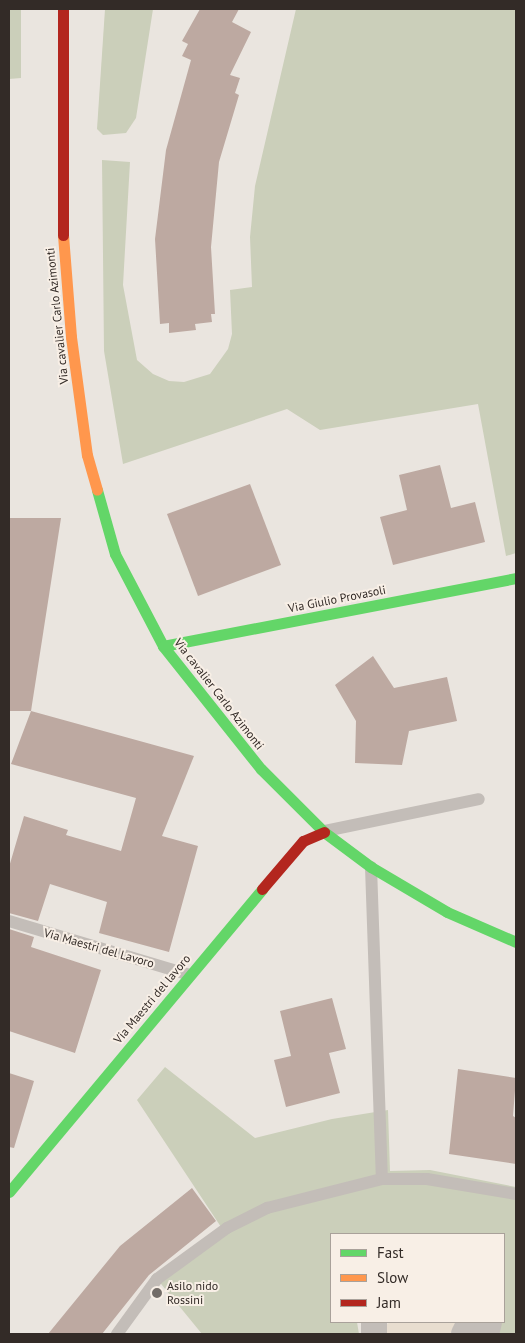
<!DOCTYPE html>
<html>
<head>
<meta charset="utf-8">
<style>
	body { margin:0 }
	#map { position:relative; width:525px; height:1343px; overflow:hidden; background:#eae5df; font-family:"PT Sans",sans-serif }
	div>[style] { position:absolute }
	.green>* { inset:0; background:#cbcfba }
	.plaza>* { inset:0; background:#e8ddcf }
	.building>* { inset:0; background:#bda9a1 }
	.lane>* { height:12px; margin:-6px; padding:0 6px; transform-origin:6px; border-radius:6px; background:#c3bdb8 }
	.street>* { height:26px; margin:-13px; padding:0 13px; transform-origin:13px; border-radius:13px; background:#c3bdb8 }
	.fast>* { height:11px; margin:-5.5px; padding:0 5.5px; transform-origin:5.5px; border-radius:5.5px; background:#63d668 }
	.slow>* { height:11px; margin:-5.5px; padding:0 5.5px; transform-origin:5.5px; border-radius:5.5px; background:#ff974d }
	.jam>* { height:11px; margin:-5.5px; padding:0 5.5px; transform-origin:5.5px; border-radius:5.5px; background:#b3261e }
	.dots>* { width:14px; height:14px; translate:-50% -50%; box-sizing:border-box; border:2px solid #f8efe6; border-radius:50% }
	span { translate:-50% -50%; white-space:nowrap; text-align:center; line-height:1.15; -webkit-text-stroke:4px #f8efe6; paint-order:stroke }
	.street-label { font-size:12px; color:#332b27 }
	.poi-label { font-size:12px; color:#332b27 }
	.left { translate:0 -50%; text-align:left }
	.frame { position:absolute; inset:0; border:10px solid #332b27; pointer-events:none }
	.legend { position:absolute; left:330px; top:1233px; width:175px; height:90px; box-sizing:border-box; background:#f8efe6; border:1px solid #a9a19a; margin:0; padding:6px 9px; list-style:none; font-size:15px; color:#332b27 }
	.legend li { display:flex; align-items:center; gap:10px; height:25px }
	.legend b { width:25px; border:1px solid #a9a19a }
</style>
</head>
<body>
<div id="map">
	<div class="green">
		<i style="clip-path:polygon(9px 9px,21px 9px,21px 78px,9px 79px)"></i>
		<i style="clip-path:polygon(105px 9px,153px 9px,136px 118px,126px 133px,103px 135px,97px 129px)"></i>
		<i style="clip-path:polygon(296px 9px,516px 9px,516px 553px,506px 556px,478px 404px,320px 430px,287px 409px,123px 464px,104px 351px,102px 160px,130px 162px,123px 285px,137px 360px,153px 374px,169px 381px,184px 382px,210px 374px,228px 349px,232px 334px,230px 290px,252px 287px,250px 237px,255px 186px)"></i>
		<i style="clip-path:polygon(165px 1067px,255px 1138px,332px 1119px,388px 1110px,390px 1171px,430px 1170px,516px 1187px,516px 1334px,486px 1334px,489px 1322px,504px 1322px,504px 1234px,331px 1234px,331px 1322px,357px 1322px,359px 1334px,202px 1334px,157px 1279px,223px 1230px,137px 1100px)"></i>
	</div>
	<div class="plaza">
		<i style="clip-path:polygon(390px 1322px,456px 1322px,450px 1334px,374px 1334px)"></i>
	</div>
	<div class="building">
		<i style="clip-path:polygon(200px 9px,239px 9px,232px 22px,251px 32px,230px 75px,240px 78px,235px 93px,239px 95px,219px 162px,211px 247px,215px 314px,211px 314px,212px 322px,195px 324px,196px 330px,169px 333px,169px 323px,160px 324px,155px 239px,166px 150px,191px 60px,182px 56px,188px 44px,182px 41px)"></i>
		<i style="clip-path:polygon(440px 465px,451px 508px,475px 502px,485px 542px,393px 565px,380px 517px,407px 510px,399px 475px)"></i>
		<i style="clip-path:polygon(250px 484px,281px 565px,198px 596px,167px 514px)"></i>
		<i style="clip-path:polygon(9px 518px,61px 518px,31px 711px,9px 711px)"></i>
		<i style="clip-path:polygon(373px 656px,394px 688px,447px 677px,457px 721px,409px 731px,402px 765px,355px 763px,356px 721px,335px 685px)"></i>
		<i style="clip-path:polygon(31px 711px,194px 756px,162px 836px,198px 846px,169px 952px,99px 933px,107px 902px,50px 884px,38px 921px,9px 913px,9px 867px,24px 816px,68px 830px,66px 835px,121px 851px,136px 798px,11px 764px)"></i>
		<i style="clip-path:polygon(9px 929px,34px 937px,31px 947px,101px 970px,75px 1053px,9px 1031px)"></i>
		<i style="clip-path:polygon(332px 998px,346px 1049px,329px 1053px,340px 1093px,286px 1107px,274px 1060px,291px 1056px,280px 1011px)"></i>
		<i style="clip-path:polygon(458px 1069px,516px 1078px,513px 1116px,516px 1118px,516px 1164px,449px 1154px)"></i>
		<i style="clip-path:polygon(9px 1073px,34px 1081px,14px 1148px,9px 1147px)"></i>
		<i style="clip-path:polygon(192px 1188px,216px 1221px,149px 1275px,102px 1334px,48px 1334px,120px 1246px)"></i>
	</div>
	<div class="lane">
		<i style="left:325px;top:831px;width:157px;rotate:-11.7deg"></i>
		<i style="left:371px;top:867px;width:312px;rotate:88deg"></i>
		<i style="left:9px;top:921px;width:189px;rotate:16.6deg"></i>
		<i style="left:117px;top:1334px;width:68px;rotate:-54deg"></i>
		<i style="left:157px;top:1279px;width:87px;rotate:-36.1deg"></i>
		<i style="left:227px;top:1228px;width:45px;rotate:-26.6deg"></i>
		<i style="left:267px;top:1208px;width:119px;rotate:-14.2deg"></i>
		<i style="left:382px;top:1179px;width:45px"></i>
		<i style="left:427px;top:1179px;width:90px;rotate:9.6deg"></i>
	</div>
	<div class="street">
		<i style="left:374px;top:1322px;width:12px;rotate:90deg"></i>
		<i style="left:464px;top:1334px;width:13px;rotate:-63deg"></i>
		<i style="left:486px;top:1334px;width:12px;rotate:-76deg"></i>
	</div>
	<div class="fast">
		<i style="left:97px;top:490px;width:66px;rotate:74.3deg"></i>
		<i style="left:115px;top:554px;width:104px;rotate:62.4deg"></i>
		<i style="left:163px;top:646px;width:157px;rotate:51.5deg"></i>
		<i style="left:261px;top:769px;width:89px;rotate:45deg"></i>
		<i style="left:324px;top:832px;width:59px;rotate:36.7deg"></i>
		<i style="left:371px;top:867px;width:88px;rotate:30.6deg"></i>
		<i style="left:447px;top:912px;width:75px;rotate:23.5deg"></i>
		<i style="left:163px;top:646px;width:359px;rotate:-10.9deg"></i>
		<i style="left:9px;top:1192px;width:395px;rotate:-50.1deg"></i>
	</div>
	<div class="slow">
		<i style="left:63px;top:235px;width:102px;rotate:85.5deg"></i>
		<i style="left:71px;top:337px;width:119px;rotate:82.3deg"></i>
		<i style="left:87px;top:455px;width:36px;rotate:74deg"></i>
	</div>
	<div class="jam">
		<i style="left:63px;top:235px;width:226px;rotate:-90deg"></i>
		<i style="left:262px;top:889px;width:63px;rotate:-49.5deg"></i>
		<i style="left:303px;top:841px;width:23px;rotate:-23deg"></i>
	</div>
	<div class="dots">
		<i style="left:157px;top:1293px;background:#736c67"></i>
	</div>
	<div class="street-label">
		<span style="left:57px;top:316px;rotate:-96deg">Via cavalier Carlo Azimonti</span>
		<span style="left:337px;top:599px;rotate:-11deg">Via Giulio Provasoli</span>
		<span style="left:219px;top:694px;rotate:52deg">Via cavalier Carlo Azimonti</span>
		<span style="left:99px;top:948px;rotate:16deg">Via Maestri del Lavoro</span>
		<span style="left:152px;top:999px;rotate:-50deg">Via Maestri del lavoro</span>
	</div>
	<div class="poi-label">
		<span class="left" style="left:167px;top:1293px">Asilo nido<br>Rossini</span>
	</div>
	<div class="frame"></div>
	<ul class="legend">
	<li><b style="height:6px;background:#63d668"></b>Fast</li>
	<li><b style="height:6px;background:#ff974d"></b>Slow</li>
	<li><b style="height:6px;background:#b3261e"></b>Jam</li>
	</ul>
</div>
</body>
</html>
